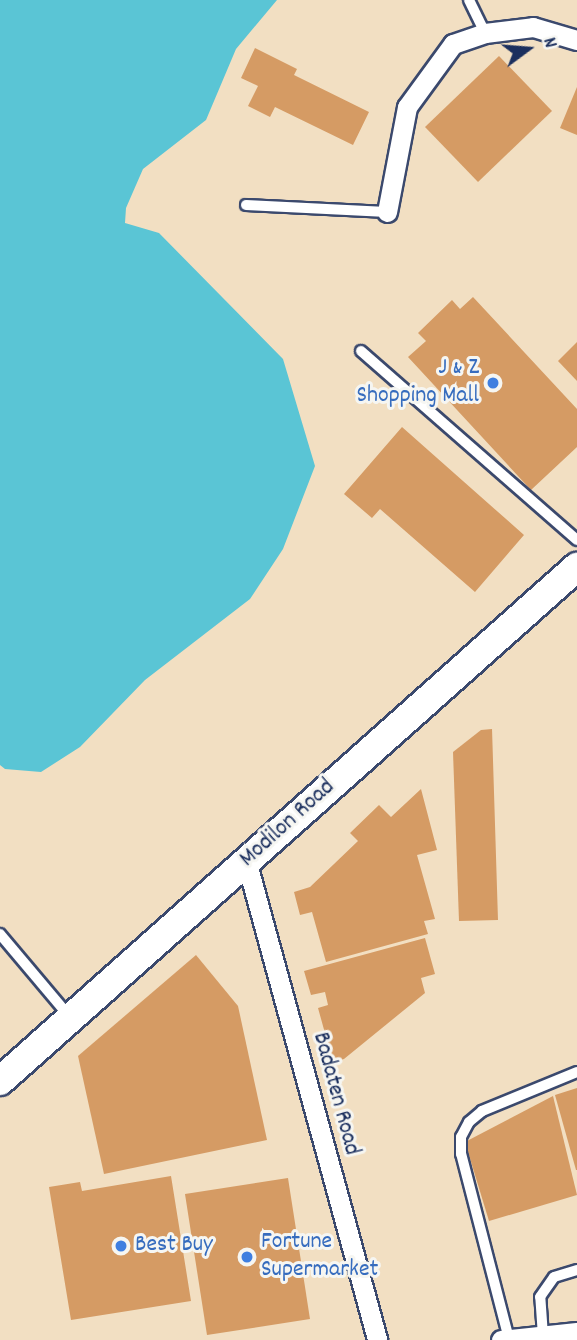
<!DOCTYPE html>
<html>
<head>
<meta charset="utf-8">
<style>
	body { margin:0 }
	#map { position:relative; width:577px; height:1340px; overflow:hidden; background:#f2dfc2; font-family:Dekko,sans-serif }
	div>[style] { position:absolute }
	.water>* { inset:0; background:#5ac5d5 }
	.building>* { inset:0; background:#d59b64 }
	.roads { filter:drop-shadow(2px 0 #3b496d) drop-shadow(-2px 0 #3b496d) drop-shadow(0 2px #3b496d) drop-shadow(0 -2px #3b496d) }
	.lane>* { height:10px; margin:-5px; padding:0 5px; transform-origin:5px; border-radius:5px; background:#fff }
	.street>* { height:19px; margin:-9.5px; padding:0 9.5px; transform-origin:9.5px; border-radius:9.5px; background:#fff }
	.secondary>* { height:28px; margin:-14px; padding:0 14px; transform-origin:14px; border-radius:14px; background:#fff }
	.dots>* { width:19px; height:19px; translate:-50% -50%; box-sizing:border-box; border:4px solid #f6f6f2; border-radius:50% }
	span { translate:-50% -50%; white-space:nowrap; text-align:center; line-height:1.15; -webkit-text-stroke:6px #f6f6f2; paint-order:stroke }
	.shop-label { font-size:24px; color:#366cbe }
	.right { translate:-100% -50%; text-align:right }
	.left { translate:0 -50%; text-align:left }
	.street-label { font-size:24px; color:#1b2f5e }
	.north { position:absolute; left:493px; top:14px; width:70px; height:70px; -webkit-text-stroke:5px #f6f6f2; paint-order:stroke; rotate:74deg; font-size:19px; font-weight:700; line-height:28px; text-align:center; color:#1b2f5e }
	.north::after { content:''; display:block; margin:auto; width:24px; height:32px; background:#1b2f5e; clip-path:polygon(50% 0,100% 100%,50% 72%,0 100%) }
</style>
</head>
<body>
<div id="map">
	<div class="water">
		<i style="clip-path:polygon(0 0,277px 0,236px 49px,206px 120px,143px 169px,126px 208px,125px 223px,159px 233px,283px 359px,315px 466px,283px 549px,250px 599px,145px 680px,80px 747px,41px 772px,5px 769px,0 765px)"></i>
	</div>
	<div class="building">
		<i style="clip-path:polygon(255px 48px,297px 69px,294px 75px,369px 112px,353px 145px,275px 107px,270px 117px,248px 106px,258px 86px,241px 78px)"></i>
		<i style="clip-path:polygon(499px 56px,552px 111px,478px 182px,425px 127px)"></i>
		<i style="clip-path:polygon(577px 87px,577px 135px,560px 128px)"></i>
		<i style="clip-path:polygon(473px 297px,577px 409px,577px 447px,531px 490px,408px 357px,426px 341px,418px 333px,452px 300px,460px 309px)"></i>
		<i style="clip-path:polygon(577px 342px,577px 381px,558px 361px)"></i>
		<i style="clip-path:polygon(402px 427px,524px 535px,475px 592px,380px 509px,372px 518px,344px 494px)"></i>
		<i style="clip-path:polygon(492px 729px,498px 920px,459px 921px,453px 752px,481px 730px)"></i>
		<i style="clip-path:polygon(421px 789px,437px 850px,417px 855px,435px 919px,424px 921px,428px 934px,326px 962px,312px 912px,300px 915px,294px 892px,310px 887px,358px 841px,350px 833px,379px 805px,391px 817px)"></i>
		<i style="clip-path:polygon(425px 938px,435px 974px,421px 978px,425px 993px,344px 1059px,333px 1062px,318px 1008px,328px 1005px,325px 992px,311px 995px,304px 971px)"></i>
		<i style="clip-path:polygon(196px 955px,238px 1006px,267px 1140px,104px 1174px,78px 1056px)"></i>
		<i style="clip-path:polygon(577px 1088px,577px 1170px,576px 1170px,555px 1095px)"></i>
		<i style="clip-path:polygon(553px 1096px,577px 1195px,489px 1221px,465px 1142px)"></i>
		<i style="clip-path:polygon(171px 1176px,191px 1301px,71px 1320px,49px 1187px,80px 1182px,82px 1191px)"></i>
		<i style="clip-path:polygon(288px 1178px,310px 1319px,207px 1335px,185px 1194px)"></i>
	</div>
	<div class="roads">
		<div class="lane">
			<i style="left:469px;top:0;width:37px;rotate:64deg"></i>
			<i style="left:246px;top:205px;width:141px;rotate:2.8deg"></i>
			<i style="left:361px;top:351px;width:287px;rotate:41.2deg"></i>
			<i style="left:0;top:934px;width:107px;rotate:49.9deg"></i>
			<i style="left:543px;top:1336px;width:39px;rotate:-94deg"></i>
			<i style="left:540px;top:1297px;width:24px;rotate:-55deg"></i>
			<i style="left:554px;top:1277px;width:24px;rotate:-17deg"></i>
			<i style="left:509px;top:1339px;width:191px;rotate:-104.5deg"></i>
			<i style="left:461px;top:1154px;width:17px;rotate:-90deg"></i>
			<i style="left:461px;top:1137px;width:17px;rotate:-62deg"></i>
			<i style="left:469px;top:1122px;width:17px;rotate:-40deg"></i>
			<i style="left:482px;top:1111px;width:103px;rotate:-22.3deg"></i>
		</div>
		<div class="street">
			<i style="left:387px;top:212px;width:107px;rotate:-79.2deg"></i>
			<i style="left:407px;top:107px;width:78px;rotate:-53.9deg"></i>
			<i style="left:453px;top:44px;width:34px;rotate:-19deg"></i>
			<i style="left:485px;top:33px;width:48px;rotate:-7.1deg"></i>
			<i style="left:533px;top:27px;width:46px;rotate:16.5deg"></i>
			<i style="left:246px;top:860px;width:498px;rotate:74.7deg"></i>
			<i style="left:501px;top:1340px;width:76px;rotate:-6deg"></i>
		</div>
		<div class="secondary">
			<i style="left:0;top:1081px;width:773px;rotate:-41.7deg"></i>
		</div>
	</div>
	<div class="dots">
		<i style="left:493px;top:383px;background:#3f7fe0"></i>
		<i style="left:121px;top:1246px;background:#3f7fe0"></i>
		<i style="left:247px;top:1257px;background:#3f7fe0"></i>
	</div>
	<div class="shop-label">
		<span class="right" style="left:479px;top:383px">J &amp; Z<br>Shopping Mall</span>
		<span class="left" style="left:261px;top:1257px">Fortune<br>Supermarket</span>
		<span class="left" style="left:135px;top:1246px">Best Buy</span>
	</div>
	<div class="street-label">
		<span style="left:288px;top:824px;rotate:-42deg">Modilon Road</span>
		<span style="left:335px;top:1094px;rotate:75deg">Badaten Road</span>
	</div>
	<div class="north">N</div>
</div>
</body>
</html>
